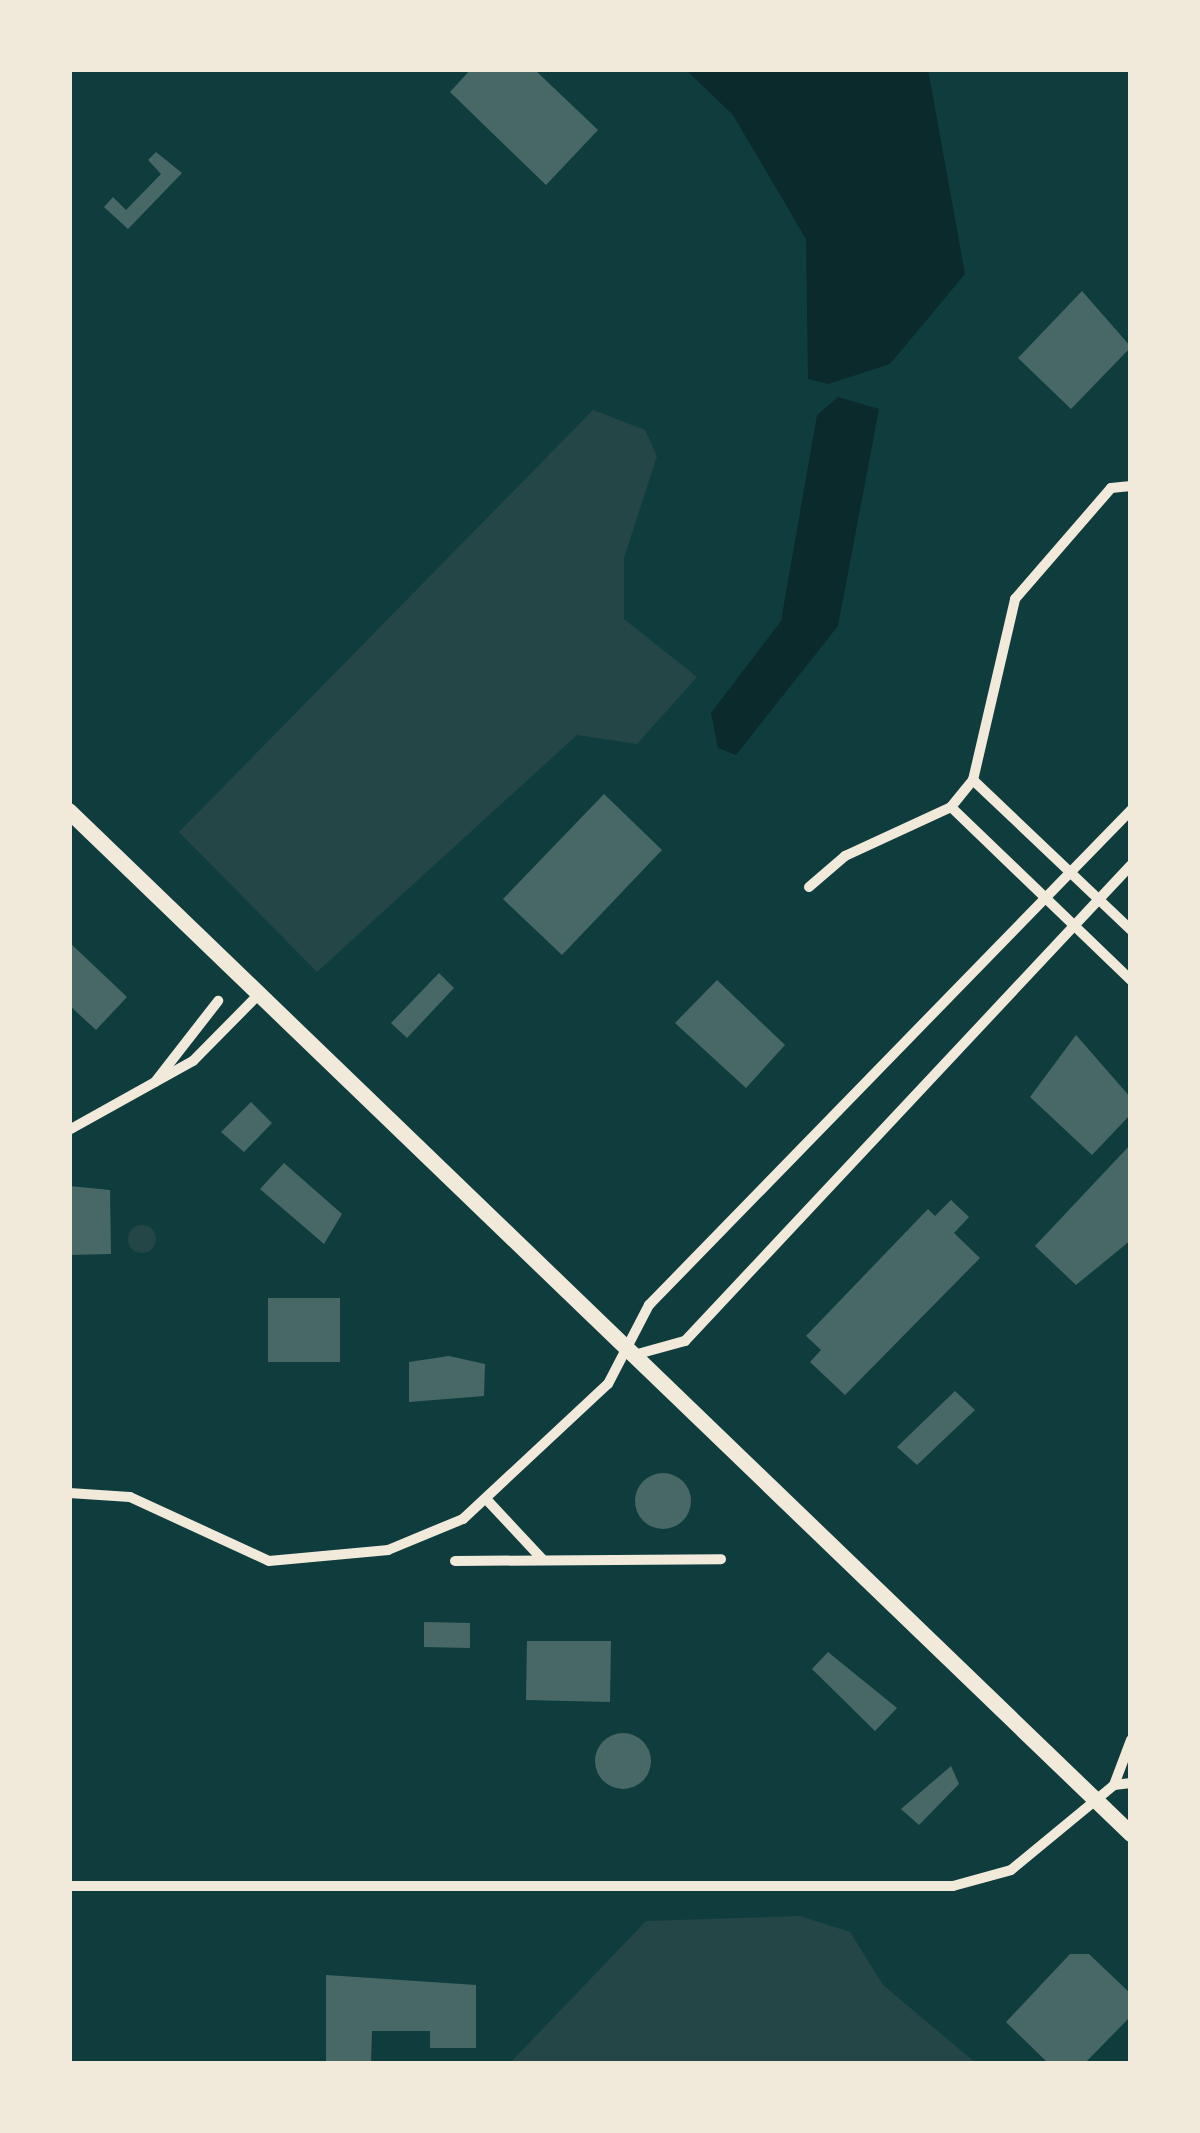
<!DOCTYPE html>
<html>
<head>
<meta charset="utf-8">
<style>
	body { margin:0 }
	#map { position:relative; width:1200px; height:2133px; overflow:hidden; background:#0f3d3e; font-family:"DejaVu Sans",sans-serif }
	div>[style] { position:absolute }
	.green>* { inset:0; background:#244646 }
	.round { border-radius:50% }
	.water>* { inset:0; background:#0a2a2b }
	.building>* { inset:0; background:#486865 }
	.minor>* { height:10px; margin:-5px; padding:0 5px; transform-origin:5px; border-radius:5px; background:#f1e9da }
	.primary>* { height:16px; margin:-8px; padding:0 8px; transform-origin:8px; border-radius:8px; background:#f1e9da }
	span { translate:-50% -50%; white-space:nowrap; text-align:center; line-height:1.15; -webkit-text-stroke:9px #f1e9da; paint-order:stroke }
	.frame { position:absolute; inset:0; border:72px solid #f1e9da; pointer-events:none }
</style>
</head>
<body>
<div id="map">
	<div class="green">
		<i style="clip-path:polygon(593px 410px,645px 430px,657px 456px,624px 558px,624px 619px,697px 677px,637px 744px,577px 735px,317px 972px,179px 832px)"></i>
		<i class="round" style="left:128px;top:1225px;width:28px;height:28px"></i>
		<i style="clip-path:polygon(800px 1916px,850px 1932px,883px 1985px,977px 2064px,509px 2064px,646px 1921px)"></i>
	</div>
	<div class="water">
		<i style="clip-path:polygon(685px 69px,928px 69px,965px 274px,890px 364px,828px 384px,808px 379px,806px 239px,733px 115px)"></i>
		<i style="clip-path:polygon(838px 397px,879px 409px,838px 626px,736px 755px,718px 748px,711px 713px,781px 621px,817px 415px)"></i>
	</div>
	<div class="building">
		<i style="clip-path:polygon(471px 69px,534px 69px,598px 130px,546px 185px,450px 92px)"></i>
		<i style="clip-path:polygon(156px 152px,182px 173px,128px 229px,104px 207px,113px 197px,126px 210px,161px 174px,148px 160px)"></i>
		<i style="clip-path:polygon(1082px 291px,1131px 347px,1071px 409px,1018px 358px)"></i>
		<i style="clip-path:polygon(604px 794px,662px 850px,562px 955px,503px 899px)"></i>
		<i style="clip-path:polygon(69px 942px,127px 997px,96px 1030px,69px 1005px)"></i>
		<i style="clip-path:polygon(439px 973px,454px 988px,407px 1038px,391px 1023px)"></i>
		<i style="clip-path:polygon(717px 980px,785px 1045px,746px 1088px,675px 1023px)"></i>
		<i style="clip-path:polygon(1076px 1035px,1131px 1098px,1131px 1114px,1092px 1155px,1030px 1097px)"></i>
		<i style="clip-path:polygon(251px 1102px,272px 1123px,244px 1152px,221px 1132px)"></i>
		<i style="clip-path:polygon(1131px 1144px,1131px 1240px,1076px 1285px,1035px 1246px)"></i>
		<i style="clip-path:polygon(284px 1163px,342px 1214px,324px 1244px,260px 1189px)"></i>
		<i style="clip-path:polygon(69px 1186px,110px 1190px,111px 1254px,69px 1255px)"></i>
		<i style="clip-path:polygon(951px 1200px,969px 1217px,954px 1233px,980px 1258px,845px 1395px,810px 1362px,821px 1350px,806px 1336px,928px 1209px,935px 1216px)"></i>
		<i style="clip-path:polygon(268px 1298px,340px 1298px,340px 1362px,268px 1362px)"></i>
		<i style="clip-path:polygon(449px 1356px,485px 1364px,484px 1396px,409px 1402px,409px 1362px)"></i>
		<i style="clip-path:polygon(955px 1391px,975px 1410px,917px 1465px,897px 1447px)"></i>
		<i class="round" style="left:635px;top:1473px;width:56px;height:56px"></i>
		<i style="clip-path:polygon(424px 1622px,470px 1623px,470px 1648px,424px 1647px)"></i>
		<i style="clip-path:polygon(527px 1641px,611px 1641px,610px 1702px,526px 1700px)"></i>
		<i style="clip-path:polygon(828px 1652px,897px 1708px,875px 1731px,812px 1669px)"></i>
		<i class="round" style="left:595px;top:1733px;width:56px;height:56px"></i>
		<i style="clip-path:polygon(951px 1766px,959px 1784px,919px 1825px,901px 1809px)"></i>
		<i style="clip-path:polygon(1070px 1954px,1089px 1954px,1131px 1994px,1131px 2016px,1084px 2064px,1049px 2064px,1006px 2022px)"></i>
		<i style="clip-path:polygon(326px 1975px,476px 1985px,476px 2048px,430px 2048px,430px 2031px,372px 2031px,371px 2064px,326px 2064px)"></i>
	</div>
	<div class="minor">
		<i style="left:973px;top:780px;width:218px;rotate:43.5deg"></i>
		<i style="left:951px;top:807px;width:250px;rotate:43.9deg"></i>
		<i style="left:809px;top:887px;width:48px;rotate:-40.7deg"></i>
		<i style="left:845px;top:856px;width:117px;rotate:-24.8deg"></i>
		<i style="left:951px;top:807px;width:35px;rotate:-51deg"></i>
		<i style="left:973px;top:780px;width:186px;rotate:-76.9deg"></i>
		<i style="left:1015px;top:599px;width:147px;rotate:-49.1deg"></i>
		<i style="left:1111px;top:488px;width:20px;rotate:-6deg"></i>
		<i style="left:155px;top:1082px;width:103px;rotate:-52.1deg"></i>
		<i style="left:69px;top:1130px;width:142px;rotate:-29.1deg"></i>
		<i style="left:193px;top:1061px;width:94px;rotate:-45.4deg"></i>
		<i style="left:634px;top:1355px;width:53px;rotate:-15.4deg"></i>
		<i style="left:685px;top:1341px;width:652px;rotate:-46.86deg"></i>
		<i style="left:69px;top:1493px;width:61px;rotate:3.8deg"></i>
		<i style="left:130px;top:1497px;width:153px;rotate:24.7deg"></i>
		<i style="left:269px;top:1561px;width:120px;rotate:-5.3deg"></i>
		<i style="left:388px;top:1550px;width:81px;rotate:-22.5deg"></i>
		<i style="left:463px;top:1519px;width:198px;rotate:-43deg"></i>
		<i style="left:608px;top:1384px;width:89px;rotate:-62.6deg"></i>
		<i style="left:649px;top:1305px;width:691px;rotate:-45.76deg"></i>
		<i style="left:488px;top:1501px;width:79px;rotate:47deg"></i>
		<i style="left:455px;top:1561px;width:266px;rotate:-0.4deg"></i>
		<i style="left:1114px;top:1785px;width:48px;rotate:-69.3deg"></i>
		<i style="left:69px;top:1886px;width:884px"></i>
		<i style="left:953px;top:1886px;width:60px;rotate:-15.4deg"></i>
		<i style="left:1011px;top:1870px;width:134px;rotate:-39.5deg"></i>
		<i style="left:1114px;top:1785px;width:17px;rotate:-7deg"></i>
	</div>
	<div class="primary">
		<i style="left:69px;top:811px;width:1475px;rotate:43.93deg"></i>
	</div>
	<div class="frame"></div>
</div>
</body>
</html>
